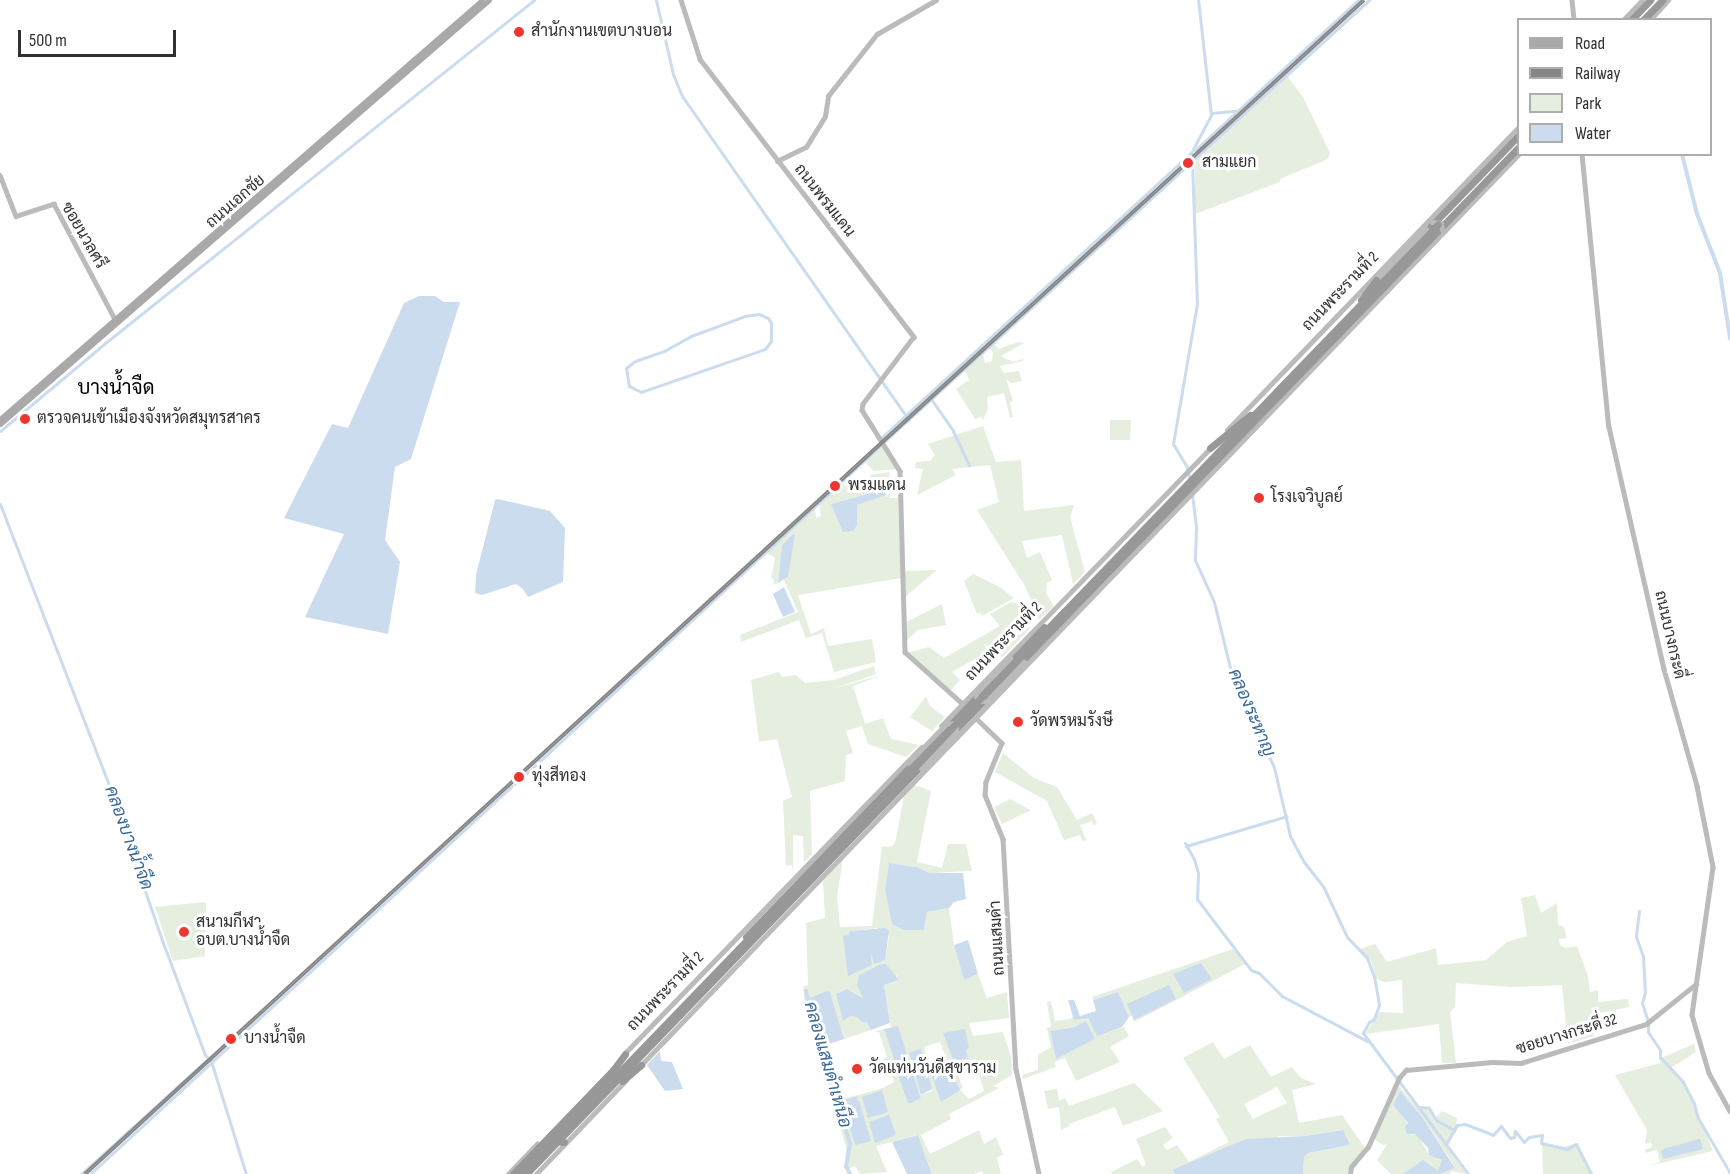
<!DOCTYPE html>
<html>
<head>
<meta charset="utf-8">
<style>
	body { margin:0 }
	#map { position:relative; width:1730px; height:1174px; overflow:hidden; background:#fff; font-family:"Sofia Sans Condensed",Sarabun,sans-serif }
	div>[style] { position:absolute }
	.green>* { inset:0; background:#e5eedf }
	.water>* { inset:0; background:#cbdcef }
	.canal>* { height:3px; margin:-1.5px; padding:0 1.5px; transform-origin:1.5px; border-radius:1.5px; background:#cbdcef }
	.river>* { height:4px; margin:-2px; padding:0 2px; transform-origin:2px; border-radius:2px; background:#cbdcef }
	.secondary>* { height:4.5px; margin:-2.25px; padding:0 2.25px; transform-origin:2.25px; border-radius:2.25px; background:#bbb }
	.primary>* { height:5px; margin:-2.5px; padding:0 2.5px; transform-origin:2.5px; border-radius:2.5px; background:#a9a9a9 }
	.highway>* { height:7px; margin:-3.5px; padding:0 3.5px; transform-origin:3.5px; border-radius:3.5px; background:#989898 }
	.rail>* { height:4px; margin-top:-2px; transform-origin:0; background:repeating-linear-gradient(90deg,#fff 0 4.5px,#868686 0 9px); box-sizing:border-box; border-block:2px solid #868686 }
	.secondary-bridge>* { height:4.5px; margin:-2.25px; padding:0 2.25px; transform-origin:2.25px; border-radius:2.25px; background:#bbb }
	.highway-bridge>* { height:7px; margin:-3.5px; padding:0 3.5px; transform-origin:3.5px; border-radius:3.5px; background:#989898 }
	.dots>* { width:16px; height:16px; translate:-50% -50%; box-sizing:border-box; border:3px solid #fff; border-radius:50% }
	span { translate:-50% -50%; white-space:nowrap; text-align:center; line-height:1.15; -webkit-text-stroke:6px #fff; paint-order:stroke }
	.poi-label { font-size:16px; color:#313131 }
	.left { translate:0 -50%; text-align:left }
	.street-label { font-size:16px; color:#313131 }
	.water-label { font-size:18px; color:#3a6998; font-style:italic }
	.quarter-label { font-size:20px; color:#000 }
	.legend { position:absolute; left:1517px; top:18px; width:195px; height:138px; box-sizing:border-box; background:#fff; border:2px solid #adadad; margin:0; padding:8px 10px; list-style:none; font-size:18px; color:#313131 }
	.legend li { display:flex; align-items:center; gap:12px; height:30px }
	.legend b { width:30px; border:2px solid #adadad }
	.scale { position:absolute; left:18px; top:30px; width:158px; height:27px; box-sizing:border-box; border:3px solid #313131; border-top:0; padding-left:8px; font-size:18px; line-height:21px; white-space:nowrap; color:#313131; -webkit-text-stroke:4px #fff; paint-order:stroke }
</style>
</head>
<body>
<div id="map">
	<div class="green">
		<i style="clip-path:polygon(1288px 77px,1303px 97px,1330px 153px,1328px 159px,1280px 179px,1280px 182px,1195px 214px,1195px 162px)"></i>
		<i style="clip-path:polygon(1017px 342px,1024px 343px,1001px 356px,1013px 362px,1023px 359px,1023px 361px,1000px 366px,1004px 373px,1019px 371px,1022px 381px,1011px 383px,1006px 379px,1013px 401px,1010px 403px,1013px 417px,1010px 418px,1004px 393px,987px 397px,988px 409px,983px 420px,981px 417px,975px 419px,956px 389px,969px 380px,965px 370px,983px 354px,985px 363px,992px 361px,993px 353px,989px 347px,993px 343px,999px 349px)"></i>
		<i style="clip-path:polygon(1110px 420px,1131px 420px,1130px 440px,1110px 440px)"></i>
		<i style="clip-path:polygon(983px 426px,996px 462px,1021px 460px,1024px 511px,1074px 505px,1070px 517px,1085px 572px,1073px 584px,1062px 535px,1022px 541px,1027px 558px,1040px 552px,1052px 580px,1047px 583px,1046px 593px,1054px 606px,1039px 620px,1025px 586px,977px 510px,999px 502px,990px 465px,952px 469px,956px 475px,917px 495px,923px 469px,915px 468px,916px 462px,930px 461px,935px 455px,928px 444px)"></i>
		<i style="clip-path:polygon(882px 445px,897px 469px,874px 471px,865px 462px)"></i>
		<i style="clip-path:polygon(evenodd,889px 472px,890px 498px,898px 498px,901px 578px,798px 595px,811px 634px,824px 628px,828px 646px,872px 639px,876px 662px,834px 672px,822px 633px,806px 638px,799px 620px,741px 642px,740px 635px,798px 612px,784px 580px,788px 577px,793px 534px,782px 545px,778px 583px,773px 585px,774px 579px,771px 578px,775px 558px,767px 553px,815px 509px,816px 518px,821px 516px,819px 504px,843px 483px,846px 487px,850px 485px,848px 481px,853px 478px,856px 483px,864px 481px,866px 484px,872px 482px,870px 475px,889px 472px,882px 490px,871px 500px,857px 505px,857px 525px,831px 504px,882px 490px)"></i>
		<i style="clip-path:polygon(937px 570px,906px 596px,905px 571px)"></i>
		<i style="clip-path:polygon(973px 574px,1000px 587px,1014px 598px,982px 616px,981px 613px,977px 614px,964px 581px)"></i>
		<i style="clip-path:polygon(1011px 602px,1016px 603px,1030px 618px,1012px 629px,1013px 638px,1032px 626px,1003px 657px,991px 650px,952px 672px,960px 680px,951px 690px,907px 653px,929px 647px,944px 658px,1000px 626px,990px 614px)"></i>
		<i style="clip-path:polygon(942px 604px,946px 625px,918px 630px,907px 640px,906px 622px)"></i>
		<i style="clip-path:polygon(874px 666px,876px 674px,833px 689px,884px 674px,853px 686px,865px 724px,883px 718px,891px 739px,919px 745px,906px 757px,868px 744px,862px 726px,846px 731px,853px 753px,846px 755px,845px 781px,810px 791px,812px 854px,804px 863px,803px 836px,793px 835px,793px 874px,792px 865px,786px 866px,783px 801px,792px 797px,777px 739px,759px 742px,751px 680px,779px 672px,782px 677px,796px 675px,805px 683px,834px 680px)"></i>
		<i style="clip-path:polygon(926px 696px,930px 706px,945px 717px,932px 731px,910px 717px)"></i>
		<i style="clip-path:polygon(1003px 753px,1034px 778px,1057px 787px,1077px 820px,1092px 813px,1097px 824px,1093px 825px,1092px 821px,1080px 825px,1086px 840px,1082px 841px,1080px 835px,1064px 840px,1047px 801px,995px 772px)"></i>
		<i style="clip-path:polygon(evenodd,915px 785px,931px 791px,917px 862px,942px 868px,948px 844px,966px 844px,972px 871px,930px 873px,916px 867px,889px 863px,885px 889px,904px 930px,924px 930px,927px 912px,949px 908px,954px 945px,964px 980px,978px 974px,987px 998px,1007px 992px,1009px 1018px,969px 1023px,973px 1036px,1003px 1032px,1011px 1057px,1012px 1075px,993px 1086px,999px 1088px,949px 1114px,951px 1119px,921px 1135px,930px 1154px,979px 1130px,984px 1144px,996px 1137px,1003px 1154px,997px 1158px,1001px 1174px,983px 1174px,982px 1171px,974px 1174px,932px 1174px,917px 1135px,876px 1146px,887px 1172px,860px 1174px,855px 1166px,845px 1170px,846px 1147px,819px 1054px,824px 1051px,839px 1100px,883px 1088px,894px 1082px,889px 1062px,884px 1062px,883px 1059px,887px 1057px,879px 1032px,873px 1032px,884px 1029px,896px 1066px,908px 1062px,898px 1026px,891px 1028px,884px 985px,898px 981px,897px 975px,864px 998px,847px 989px,836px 994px,843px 1020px,850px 1016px,857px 1017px,867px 1021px,871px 1030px,844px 1039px,830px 992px,810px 1001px,824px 1050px,818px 1051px,805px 1006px,803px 987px,808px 985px,806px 923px,825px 918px,823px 881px,843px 859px,837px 896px,840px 927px,872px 926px,882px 846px,891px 847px,895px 843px,904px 797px,915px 785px,877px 928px,889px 936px,886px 955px,871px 953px,872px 962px,843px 937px,848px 935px,850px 931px,877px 928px,915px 785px,940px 1042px,949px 1065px,932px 1071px,924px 1047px,940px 1042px,915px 785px,921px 1049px,932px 1091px,921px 1095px,909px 1054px,921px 1049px,915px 785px,975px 1059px,984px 1091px,969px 1099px,960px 1090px,963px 1088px,954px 1065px,975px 1059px,915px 785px,910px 1064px,921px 1099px,908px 1104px,897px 1068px,910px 1064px)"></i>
		<i style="clip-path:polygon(1010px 799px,1031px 810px,1002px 824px,994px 807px)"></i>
		<i style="clip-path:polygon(1535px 895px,1541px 913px,1557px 903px,1558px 925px,1564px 927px,1567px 938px,1559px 939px,1560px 945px,1565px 948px,1577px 946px,1588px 976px,1590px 992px,1598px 990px,1598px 1002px,1628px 999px,1629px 1007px,1590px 1015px,1594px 1036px,1568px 1044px,1562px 985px,1511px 987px,1456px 983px,1455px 1007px,1450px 1012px,1456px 1063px,1442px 1063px,1439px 1024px,1365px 1034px,1380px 1012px,1403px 1013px,1402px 980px,1384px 982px,1377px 979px,1371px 961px,1360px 949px,1375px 944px,1387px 962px,1436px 948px,1438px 965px,1486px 960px,1507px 942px,1527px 936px,1521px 898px)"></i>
		<i style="clip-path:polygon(206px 902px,205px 956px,173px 961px,155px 907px)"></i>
		<i style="clip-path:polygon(1233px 949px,1247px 963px,1134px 1022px,1132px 1016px,1129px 1017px,1118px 992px,1093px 1000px,1092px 997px)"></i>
		<i style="clip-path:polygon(evenodd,1051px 1001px,1055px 1021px,1071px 1019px,1073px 1015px,1074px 1020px,1088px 1017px,1097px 1035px,1124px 1027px,1129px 1036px,1110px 1047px,1120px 1062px,1076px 1081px,1065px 1058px,1054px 1062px,1056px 1067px,1023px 1079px,1022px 1075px,1038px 1070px,1038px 1055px,1051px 1047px,1047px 1028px,1051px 1027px,1047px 1002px,1051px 1001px,1087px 1025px,1095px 1039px,1056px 1058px,1050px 1031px,1087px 1025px)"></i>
		<i style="clip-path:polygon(evenodd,1213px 1042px,1224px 1059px,1250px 1045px,1271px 1077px,1292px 1067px,1301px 1078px,1316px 1084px,1292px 1090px,1299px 1123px,1342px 1115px,1365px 1148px,1348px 1174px,1303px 1174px,1304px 1157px,1308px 1153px,1350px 1145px,1342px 1130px,1305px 1136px,1280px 1136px,1172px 1171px,1175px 1174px,1112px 1174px,1111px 1172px,1137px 1159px,1142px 1166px,1146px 1165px,1136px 1139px,1165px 1127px,1173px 1138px,1163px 1145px,1167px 1150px,1177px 1145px,1189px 1162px,1229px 1142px,1216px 1119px,1220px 1117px,1183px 1058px,1213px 1042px,1277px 1087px,1287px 1103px,1253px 1119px,1244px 1104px,1277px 1087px)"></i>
		<i style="clip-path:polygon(1694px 1044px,1696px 1052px,1671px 1068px,1685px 1084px,1713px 1151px,1648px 1166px,1660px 1162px,1657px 1150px,1646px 1153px,1645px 1150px,1652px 1147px,1651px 1142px,1645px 1144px,1647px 1130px,1615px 1075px,1661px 1063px,1659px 1059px)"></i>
		<i style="clip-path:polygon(1134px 1083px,1163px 1111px,1123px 1126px,1115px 1107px,1069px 1124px,1070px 1126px,1061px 1130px,1059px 1107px,1048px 1109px,1044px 1091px,1057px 1089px,1059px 1101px,1065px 1098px,1069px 1106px)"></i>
		<i style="clip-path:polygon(1398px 1085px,1416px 1107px,1429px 1106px,1436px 1118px,1442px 1111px,1457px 1118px,1456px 1129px,1445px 1145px,1466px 1174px,1452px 1171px,1450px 1174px,1440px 1174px,1455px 1168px,1452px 1162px,1422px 1117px,1400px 1092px,1393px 1105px,1404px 1116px,1411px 1135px,1415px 1134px,1419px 1137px,1428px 1153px,1442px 1160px,1441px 1169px,1438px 1171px,1421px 1164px,1403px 1174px,1391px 1174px,1377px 1160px,1387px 1144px,1383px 1145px,1374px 1139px)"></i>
		<i style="clip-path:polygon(1542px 1142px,1564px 1147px,1576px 1143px,1592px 1174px,1543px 1174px)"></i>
	</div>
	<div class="water">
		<i style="clip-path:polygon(419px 296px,435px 296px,444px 302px,460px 302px,411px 459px,395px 467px,385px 540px,400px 562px,388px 634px,305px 617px,344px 534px,284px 518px,332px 424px,348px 428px,404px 303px)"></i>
		<i style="clip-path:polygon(882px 490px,886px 491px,886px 495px,857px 505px,857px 525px,853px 531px,843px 532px,831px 504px)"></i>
		<i style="clip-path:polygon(498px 499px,550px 511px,565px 528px,563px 582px,528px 597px,523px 589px,516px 584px,482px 595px,475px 593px,476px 575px,495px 500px)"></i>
		<i style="clip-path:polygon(793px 534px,795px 535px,788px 577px,778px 583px,782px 545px)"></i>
		<i style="clip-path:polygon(784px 587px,795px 612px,783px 617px,773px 594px)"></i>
		<i style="clip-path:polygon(889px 863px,916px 867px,930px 873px,963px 873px,966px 899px,954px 902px,949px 908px,927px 912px,924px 930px,904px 930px,892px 924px,885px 889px)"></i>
		<i style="clip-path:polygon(885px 928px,889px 931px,885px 960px,874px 964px,871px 953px,872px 965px,848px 976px,843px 936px,848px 935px,850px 931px)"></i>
		<i style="clip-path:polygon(968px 940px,978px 974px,964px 980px,954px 945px)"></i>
		<i style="clip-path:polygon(1201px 963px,1212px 979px,1184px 993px,1173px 974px)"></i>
		<i style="clip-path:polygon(881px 964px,886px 964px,899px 980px,884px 985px,890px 1023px,871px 1030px,867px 1022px,862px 1022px,857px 1017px,850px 1016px,843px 1021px,836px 994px,847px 989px,863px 998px,857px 985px,859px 975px)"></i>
		<i style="clip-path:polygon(1169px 985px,1176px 999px,1134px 1020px,1127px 1004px)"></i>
		<i style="clip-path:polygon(827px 991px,830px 992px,844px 1039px,823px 1046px,810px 1001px,810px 998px)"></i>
		<i style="clip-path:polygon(1118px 992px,1129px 1017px,1122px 1027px,1097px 1036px,1088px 1018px,1074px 1020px,1068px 1000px,1074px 1000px,1080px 1016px,1096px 1011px,1093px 1000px)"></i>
		<i style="clip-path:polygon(1086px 1021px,1095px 1039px,1056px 1059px,1050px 1031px,1075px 1027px)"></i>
		<i style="clip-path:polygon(898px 1026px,909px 1061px,896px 1066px,884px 1029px)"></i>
		<i style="clip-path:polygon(965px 1029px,969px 1048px,966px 1050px,968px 1058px,954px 1062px,943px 1033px)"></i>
		<i style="clip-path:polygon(921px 1049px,932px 1089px,921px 1095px,909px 1053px)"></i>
		<i style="clip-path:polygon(660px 1051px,661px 1061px,672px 1062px,683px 1089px,665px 1091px,647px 1065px)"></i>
		<i style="clip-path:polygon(910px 1064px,921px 1099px,908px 1104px,896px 1068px)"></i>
		<i style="clip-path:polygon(950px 1068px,960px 1090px,941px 1102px,932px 1076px)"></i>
		<i style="clip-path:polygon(882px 1090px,888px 1112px,868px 1118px,862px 1097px)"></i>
		<i style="clip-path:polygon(1400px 1091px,1422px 1117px,1455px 1168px,1440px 1174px,1403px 1174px,1423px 1160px,1438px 1171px,1442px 1160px,1429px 1155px,1428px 1148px,1415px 1134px,1407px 1134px,1405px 1127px,1408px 1123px,1393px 1105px)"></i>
		<i style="clip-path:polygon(858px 1096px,856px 1100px,859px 1101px,871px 1141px,855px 1145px,844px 1109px,848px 1108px,847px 1103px,853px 1101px,842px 1103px,841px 1101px)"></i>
		<i style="clip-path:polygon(889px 1115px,896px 1135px,875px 1143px,869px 1122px)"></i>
		<i style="clip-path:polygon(1343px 1130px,1350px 1145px,1308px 1153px,1304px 1157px,1303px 1174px,1175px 1174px,1172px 1170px,1246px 1139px,1305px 1136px)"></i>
		<i style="clip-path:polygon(918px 1135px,925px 1156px,932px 1174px,907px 1174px,892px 1142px)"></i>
		<i style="clip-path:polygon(1700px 1139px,1703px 1149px,1663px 1159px,1661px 1151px,1666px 1148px)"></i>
	</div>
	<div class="canal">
		<i style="left:656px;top:0;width:76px;rotate:77.1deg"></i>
		<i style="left:673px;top:74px;width:24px;rotate:68deg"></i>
		<i style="left:682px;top:96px;width:389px;rotate:55deg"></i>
		<i style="left:1211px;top:113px;width:25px;rotate:-5deg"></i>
		<i style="left:1195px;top:150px;width:222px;rotate:-42.6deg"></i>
		<i style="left:759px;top:314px;width:10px;rotate:24deg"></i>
		<i style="left:768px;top:318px;width:6px;rotate:59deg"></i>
		<i style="left:771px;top:323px;width:18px;rotate:90deg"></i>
		<i style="left:771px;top:341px;width:10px;rotate:127deg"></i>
		<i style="left:765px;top:349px;width:131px;rotate:160.9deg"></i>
		<i style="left:641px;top:392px;width:13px;rotate:-153deg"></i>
		<i style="left:629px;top:386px;width:18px;rotate:-99deg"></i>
		<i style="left:626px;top:368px;width:11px;rotate:-38deg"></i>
		<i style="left:635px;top:361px;width:31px;rotate:-19deg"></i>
		<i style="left:664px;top:351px;width:31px;rotate:-29deg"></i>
		<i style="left:691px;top:336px;width:58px;rotate:-20.3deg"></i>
		<i style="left:745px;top:316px;width:14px;rotate:-8deg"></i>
		<i style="left:931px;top:399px;width:39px;rotate:55deg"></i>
		<i style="left:953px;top:431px;width:38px;rotate:65deg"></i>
		<i style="left:0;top:431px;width:136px;rotate:-39.9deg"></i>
		<i style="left:104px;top:344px;width:551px;rotate:-38.66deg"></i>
		<i style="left:882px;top:437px;width:420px;rotate:-42.6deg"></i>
		<i style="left:1191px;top:153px;width:43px;rotate:-62.2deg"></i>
		<i style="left:1211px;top:115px;width:116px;rotate:-96.4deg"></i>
		<i style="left:885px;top:441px;width:655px;rotate:-42.34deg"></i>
		<i style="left:1190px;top:481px;width:14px;rotate:-102deg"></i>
		<i style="left:1187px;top:467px;width:27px;rotate:-121deg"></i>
		<i style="left:1173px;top:444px;width:142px;rotate:-80.3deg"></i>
		<i style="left:1197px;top:304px;width:142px;rotate:-92deg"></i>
		<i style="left:1192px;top:494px;width:35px;rotate:83deg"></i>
		<i style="left:1196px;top:529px;width:31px;rotate:92deg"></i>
		<i style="left:1195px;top:560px;width:46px;rotate:65.7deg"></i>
		<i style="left:1214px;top:602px;width:84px;rotate:76.3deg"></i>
		<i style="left:1234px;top:684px;width:92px;rotate:64.3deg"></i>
		<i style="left:1274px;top:767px;width:71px;rotate:76.9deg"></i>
		<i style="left:1290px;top:836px;width:30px;rotate:62deg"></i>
		<i style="left:1304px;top:862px;width:33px;rotate:52deg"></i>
		<i style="left:1324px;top:888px;width:54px;rotate:64.9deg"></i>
		<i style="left:1347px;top:937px;width:29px;rotate:46deg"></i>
		<i style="left:1367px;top:958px;width:19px;rotate:69deg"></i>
		<i style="left:1374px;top:976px;width:29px;rotate:80deg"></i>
		<i style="left:1379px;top:1005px;width:15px;rotate:110deg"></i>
		<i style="left:1374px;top:1019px;width:6px;rotate:149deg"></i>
		<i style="left:1369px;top:1022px;width:13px;rotate:119deg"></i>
		<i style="left:1363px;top:1033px;width:176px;rotate:53.3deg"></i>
		<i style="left:0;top:504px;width:368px;rotate:68.8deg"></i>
		<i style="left:133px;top:847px;width:21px;rotate:79deg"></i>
		<i style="left:137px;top:868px;width:76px;rotate:70.9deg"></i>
		<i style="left:162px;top:940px;width:123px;rotate:69.5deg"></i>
		<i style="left:205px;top:1055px;width:8px;rotate:45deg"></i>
		<i style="left:211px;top:1061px;width:118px;rotate:72.8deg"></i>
		<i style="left:515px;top:784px;width:500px;rotate:-42.81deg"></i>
		<i style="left:1185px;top:843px;width:18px;rotate:61deg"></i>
		<i style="left:1194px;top:859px;width:15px;rotate:74deg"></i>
		<i style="left:1198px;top:873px;width:26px;rotate:92deg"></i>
		<i style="left:1197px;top:899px;width:89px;rotate:52.7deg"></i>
		<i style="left:1251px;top:970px;width:9px;rotate:21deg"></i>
		<i style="left:1259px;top:973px;width:33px;rotate:45deg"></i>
		<i style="left:1282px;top:996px;width:96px;rotate:27.9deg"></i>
		<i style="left:1186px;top:846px;width:105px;rotate:-16.5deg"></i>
		<i style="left:1639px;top:911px;width:26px;rotate:97deg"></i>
		<i style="left:1636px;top:937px;width:20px;rotate:70deg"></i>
		<i style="left:1643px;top:956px;width:36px;rotate:87deg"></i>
		<i style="left:1645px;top:992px;width:11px;rotate:105deg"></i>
		<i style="left:1642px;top:1003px;width:19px;rotate:72deg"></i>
		<i style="left:1648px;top:1021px;width:11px;rotate:90deg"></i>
		<i style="left:1648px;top:1032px;width:22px;rotate:56deg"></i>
		<i style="left:1660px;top:1050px;width:7px;rotate:90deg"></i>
		<i style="left:1660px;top:1057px;width:34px;rotate:47deg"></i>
		<i style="left:1683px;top:1082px;width:25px;rotate:63deg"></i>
		<i style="left:1694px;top:1104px;width:15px;rotate:74deg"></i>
		<i style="left:1698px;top:1118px;width:64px;rotate:59.8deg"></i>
		<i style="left:1420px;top:1107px;width:9px;rotate:6deg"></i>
		<i style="left:1429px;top:1108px;width:14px;rotate:60deg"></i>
		<i style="left:1436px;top:1120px;width:21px;rotate:29deg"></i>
		<i style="left:1454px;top:1130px;width:6px;rotate:-59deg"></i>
		<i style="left:1457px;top:1125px;width:8px;rotate:-7deg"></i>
		<i style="left:1465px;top:1124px;width:30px;rotate:21deg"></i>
		<i style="left:1493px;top:1135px;width:12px;rotate:-48deg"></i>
		<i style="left:1501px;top:1126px;width:15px;rotate:53deg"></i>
		<i style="left:1510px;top:1138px;width:4px;rotate:-14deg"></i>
		<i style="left:1514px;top:1137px;width:6px;rotate:-81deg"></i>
		<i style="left:1515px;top:1131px;width:14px;rotate:51deg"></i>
		<i style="left:1524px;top:1142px;width:7px;rotate:-45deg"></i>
		<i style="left:1529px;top:1137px;width:13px;rotate:-9deg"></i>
		<i style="left:1542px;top:1135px;width:8px;rotate:97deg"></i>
		<i style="left:1541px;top:1143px;width:27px;rotate:13deg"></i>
		<i style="left:1567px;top:1149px;width:10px;rotate:-29deg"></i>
		<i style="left:1576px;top:1144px;width:34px;rotate:63deg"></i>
		<i style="left:1446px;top:1144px;width:16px;rotate:-60deg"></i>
		<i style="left:81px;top:1174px;width:171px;rotate:-42.2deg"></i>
		<i style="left:90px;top:1174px;width:573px;rotate:-42.6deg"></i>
	</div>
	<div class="river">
		<i style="left:1682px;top:154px;width:62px;rotate:76deg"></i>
		<i style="left:1697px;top:214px;width:63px;rotate:68.7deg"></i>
		<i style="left:1720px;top:273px;width:66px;rotate:81.3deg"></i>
		<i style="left:806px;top:991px;width:42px;rotate:77.6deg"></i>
		<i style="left:815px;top:1032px;width:117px;rotate:72.6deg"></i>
		<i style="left:850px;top:1144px;width:22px;rotate:100deg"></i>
		<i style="left:846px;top:1166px;width:9px;rotate:63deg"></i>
	</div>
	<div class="secondary">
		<i style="left:681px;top:0;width:62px;rotate:72.1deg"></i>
		<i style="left:700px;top:59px;width:351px;rotate:52.4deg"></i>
		<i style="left:914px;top:337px;width:84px;rotate:127.3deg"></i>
		<i style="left:863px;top:404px;width:6px;rotate:99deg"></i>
		<i style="left:862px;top:410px;width:72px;rotate:58.1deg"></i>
		<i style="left:900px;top:471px;width:181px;rotate:88.4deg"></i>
		<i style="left:905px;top:652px;width:78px;rotate:41.9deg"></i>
		<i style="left:1572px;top:0;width:20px;rotate:84deg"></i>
		<i style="left:1623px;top:20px;width:28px;rotate:-46deg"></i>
		<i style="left:1650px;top:20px;width:27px;rotate:-48deg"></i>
		<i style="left:1582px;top:154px;width:274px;rotate:84.4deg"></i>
		<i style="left:1609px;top:427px;width:248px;rotate:77.2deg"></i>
		<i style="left:1664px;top:669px;width:122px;rotate:74.2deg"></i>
		<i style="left:1697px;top:786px;width:83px;rotate:78.8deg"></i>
		<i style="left:1713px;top:867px;width:149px;rotate:98.1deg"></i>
		<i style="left:1692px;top:1015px;width:60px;rotate:73.7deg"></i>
		<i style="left:1709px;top:1073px;width:43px;rotate:61.1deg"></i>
		<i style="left:777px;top:161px;width:32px;rotate:-26deg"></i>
		<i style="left:806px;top:147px;width:36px;rotate:-58deg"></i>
		<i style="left:825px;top:116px;width:20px;rotate:-81deg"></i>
		<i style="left:828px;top:96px;width:79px;rotate:-51.7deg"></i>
		<i style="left:877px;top:34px;width:68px;rotate:-30deg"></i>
		<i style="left:0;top:175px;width:44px;rotate:68.7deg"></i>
		<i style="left:16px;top:216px;width:40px;rotate:-18deg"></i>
		<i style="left:54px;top:204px;width:130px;rotate:62.1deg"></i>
		<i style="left:1374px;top:282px;width:82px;rotate:-46deg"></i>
		<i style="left:1227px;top:430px;width:419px;rotate:-46.1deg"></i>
		<i style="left:976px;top:718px;width:36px;rotate:44deg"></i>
		<i style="left:1002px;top:743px;width:42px;rotate:112.3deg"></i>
		<i style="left:986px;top:782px;width:13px;rotate:94deg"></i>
		<i style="left:985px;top:795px;width:48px;rotate:67.8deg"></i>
		<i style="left:1003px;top:839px;width:230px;rotate:86.8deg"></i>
		<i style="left:1016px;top:1069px;width:107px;rotate:77.6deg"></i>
		<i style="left:941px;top:726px;width:388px;rotate:-45.9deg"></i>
		<i style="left:624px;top:1054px;width:427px;rotate:-45.9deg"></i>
		<i style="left:640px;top:1066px;width:1267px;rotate:-46.06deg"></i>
		<i style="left:508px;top:1174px;width:42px;rotate:-46deg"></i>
		<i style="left:536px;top:1174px;width:130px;rotate:-46.2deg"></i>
		<i style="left:1350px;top:1174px;width:7px;rotate:-82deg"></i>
		<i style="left:1351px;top:1167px;width:26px;rotate:-50deg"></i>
		<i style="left:1368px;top:1147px;width:76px;rotate:-65.8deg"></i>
		<i style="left:1399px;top:1078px;width:11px;rotate:-49deg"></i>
		<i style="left:1406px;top:1070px;width:86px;rotate:-5.3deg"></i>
		<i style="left:1492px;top:1062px;width:29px;rotate:2deg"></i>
		<i style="left:1521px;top:1063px;width:131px;rotate:-17.3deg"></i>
		<i style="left:1646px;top:1024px;width:64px;rotate:-38.7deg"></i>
	</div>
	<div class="primary">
		<i style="left:0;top:419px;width:639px;rotate:-41deg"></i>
		<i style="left:0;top:424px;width:647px;rotate:-40.93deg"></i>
	</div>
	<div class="highway">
		<i style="left:1631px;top:20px;width:28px;rotate:-46deg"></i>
		<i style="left:1643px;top:20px;width:28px;rotate:-46deg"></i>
		<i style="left:1431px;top:226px;width:125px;rotate:-46deg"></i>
		<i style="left:1361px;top:300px;width:25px;rotate:-53deg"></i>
		<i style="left:1210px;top:448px;width:52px;rotate:-39.5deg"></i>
		<i style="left:746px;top:937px;width:430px;rotate:-46.1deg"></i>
		<i style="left:622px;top:1081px;width:25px;rotate:-40deg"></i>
		<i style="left:513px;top:1174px;width:144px;rotate:-46.1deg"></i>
		<i style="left:613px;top:1070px;width:20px;rotate:-53deg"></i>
		<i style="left:526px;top:1174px;width:1427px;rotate:-45.97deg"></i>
	</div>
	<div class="rail">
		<i style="left:85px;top:1174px;width:1736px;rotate:-42.55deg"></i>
	</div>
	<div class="secondary-bridge">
		<i style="left:1432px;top:222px;width:9px;rotate:6deg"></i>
		<i style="left:1441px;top:223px;width:8px;rotate:76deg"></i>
		<i style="left:1011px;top:658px;width:50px;rotate:134.2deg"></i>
		<i style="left:976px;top:694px;width:8px;rotate:76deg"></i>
		<i style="left:978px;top:702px;width:8px"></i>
		<i style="left:986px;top:702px;width:55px;rotate:-46.5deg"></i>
		<i style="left:908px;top:763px;width:54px;rotate:-45.7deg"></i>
		<i style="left:946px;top:724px;width:9px;rotate:-6deg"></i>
		<i style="left:955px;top:723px;width:9px;rotate:77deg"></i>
		<i style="left:957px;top:732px;width:51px;rotate:133.4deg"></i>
	</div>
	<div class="highway-bridge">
		<i style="left:553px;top:1133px;width:8px;rotate:76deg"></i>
		<i style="left:555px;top:1141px;width:9px;rotate:6deg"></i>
		<i style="left:521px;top:1174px;width:1320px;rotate:-46.01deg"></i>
	</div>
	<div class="dots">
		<i style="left:519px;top:32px;background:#ed372e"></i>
		<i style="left:1188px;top:163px;background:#ed372e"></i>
		<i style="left:25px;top:419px;background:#ed372e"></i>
		<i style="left:835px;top:486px;background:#ed372e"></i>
		<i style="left:1259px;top:498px;background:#ed372e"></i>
		<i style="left:1018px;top:722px;background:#ed372e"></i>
		<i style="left:519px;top:777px;background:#ed372e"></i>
		<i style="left:184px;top:932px;background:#ed372e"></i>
		<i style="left:231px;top:1039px;background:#ed372e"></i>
		<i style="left:857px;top:1069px;background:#ed372e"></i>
	</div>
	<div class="poi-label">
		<span class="left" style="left:531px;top:32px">สำนักงานเขตบางบอน</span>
		<span class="left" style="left:1202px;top:163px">สามแยก</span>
		<span class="left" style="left:37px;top:419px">ตรวจคนเข้าเมืองจังหวัดสมุทรสาคร</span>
		<span class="left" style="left:848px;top:486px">พรมแดน</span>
		<span class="left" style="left:1271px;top:498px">โรงเจวิบูลย์</span>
		<span class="left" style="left:1030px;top:722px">วัดพรหมรังษี</span>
		<span class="left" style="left:532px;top:777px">ทุ่งสีทอง</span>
		<span class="left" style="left:196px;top:932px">สนามกีฬา<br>อบต.บางน้ำจืด</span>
		<span class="left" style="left:244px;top:1039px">บางน้ำจืด</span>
		<span class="left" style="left:869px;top:1069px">วัดแท่นวันดีสุขาราม</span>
	</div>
	<div class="street-label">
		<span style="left:824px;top:201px;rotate:52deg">ถนนพรมแดน</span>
		<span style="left:236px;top:202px;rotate:-41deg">ถนนเอกชัย</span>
		<span style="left:83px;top:236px;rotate:60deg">ซอยนวลศรี</span>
		<span style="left:1341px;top:292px;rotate:-46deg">ถนนพระรามที่ 2</span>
		<span style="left:1669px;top:635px;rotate:77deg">ถนนบางกระดี่</span>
		<span style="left:1004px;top:642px;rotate:-46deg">ถนนพระรามที่ 2</span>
		<span style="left:998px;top:938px;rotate:-93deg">ถนนแสมดำ</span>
		<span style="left:666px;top:992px;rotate:-46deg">ถนนพระรามที่ 2</span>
		<span style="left:1567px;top:1035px;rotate:-17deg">ซอยบางกระดี่ 32</span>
	</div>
	<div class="water-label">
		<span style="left:1251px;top:713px;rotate:67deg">คลองระหาญ</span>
		<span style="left:128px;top:838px;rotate:70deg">คลองบางน้ำจืด</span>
		<span style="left:827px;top:1065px;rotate:74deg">คลองแสมดำเหนือ</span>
	</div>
	<div class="quarter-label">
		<span style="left:116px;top:388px">บางน้ำจืด</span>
	</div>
	<ul class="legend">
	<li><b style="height:8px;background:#a9a9a9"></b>Road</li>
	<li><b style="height:8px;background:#868686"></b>Railway</li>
	<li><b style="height:16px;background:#e5eedf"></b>Park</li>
	<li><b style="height:16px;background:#cbdcef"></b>Water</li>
	</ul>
	<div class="scale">500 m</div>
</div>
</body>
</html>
